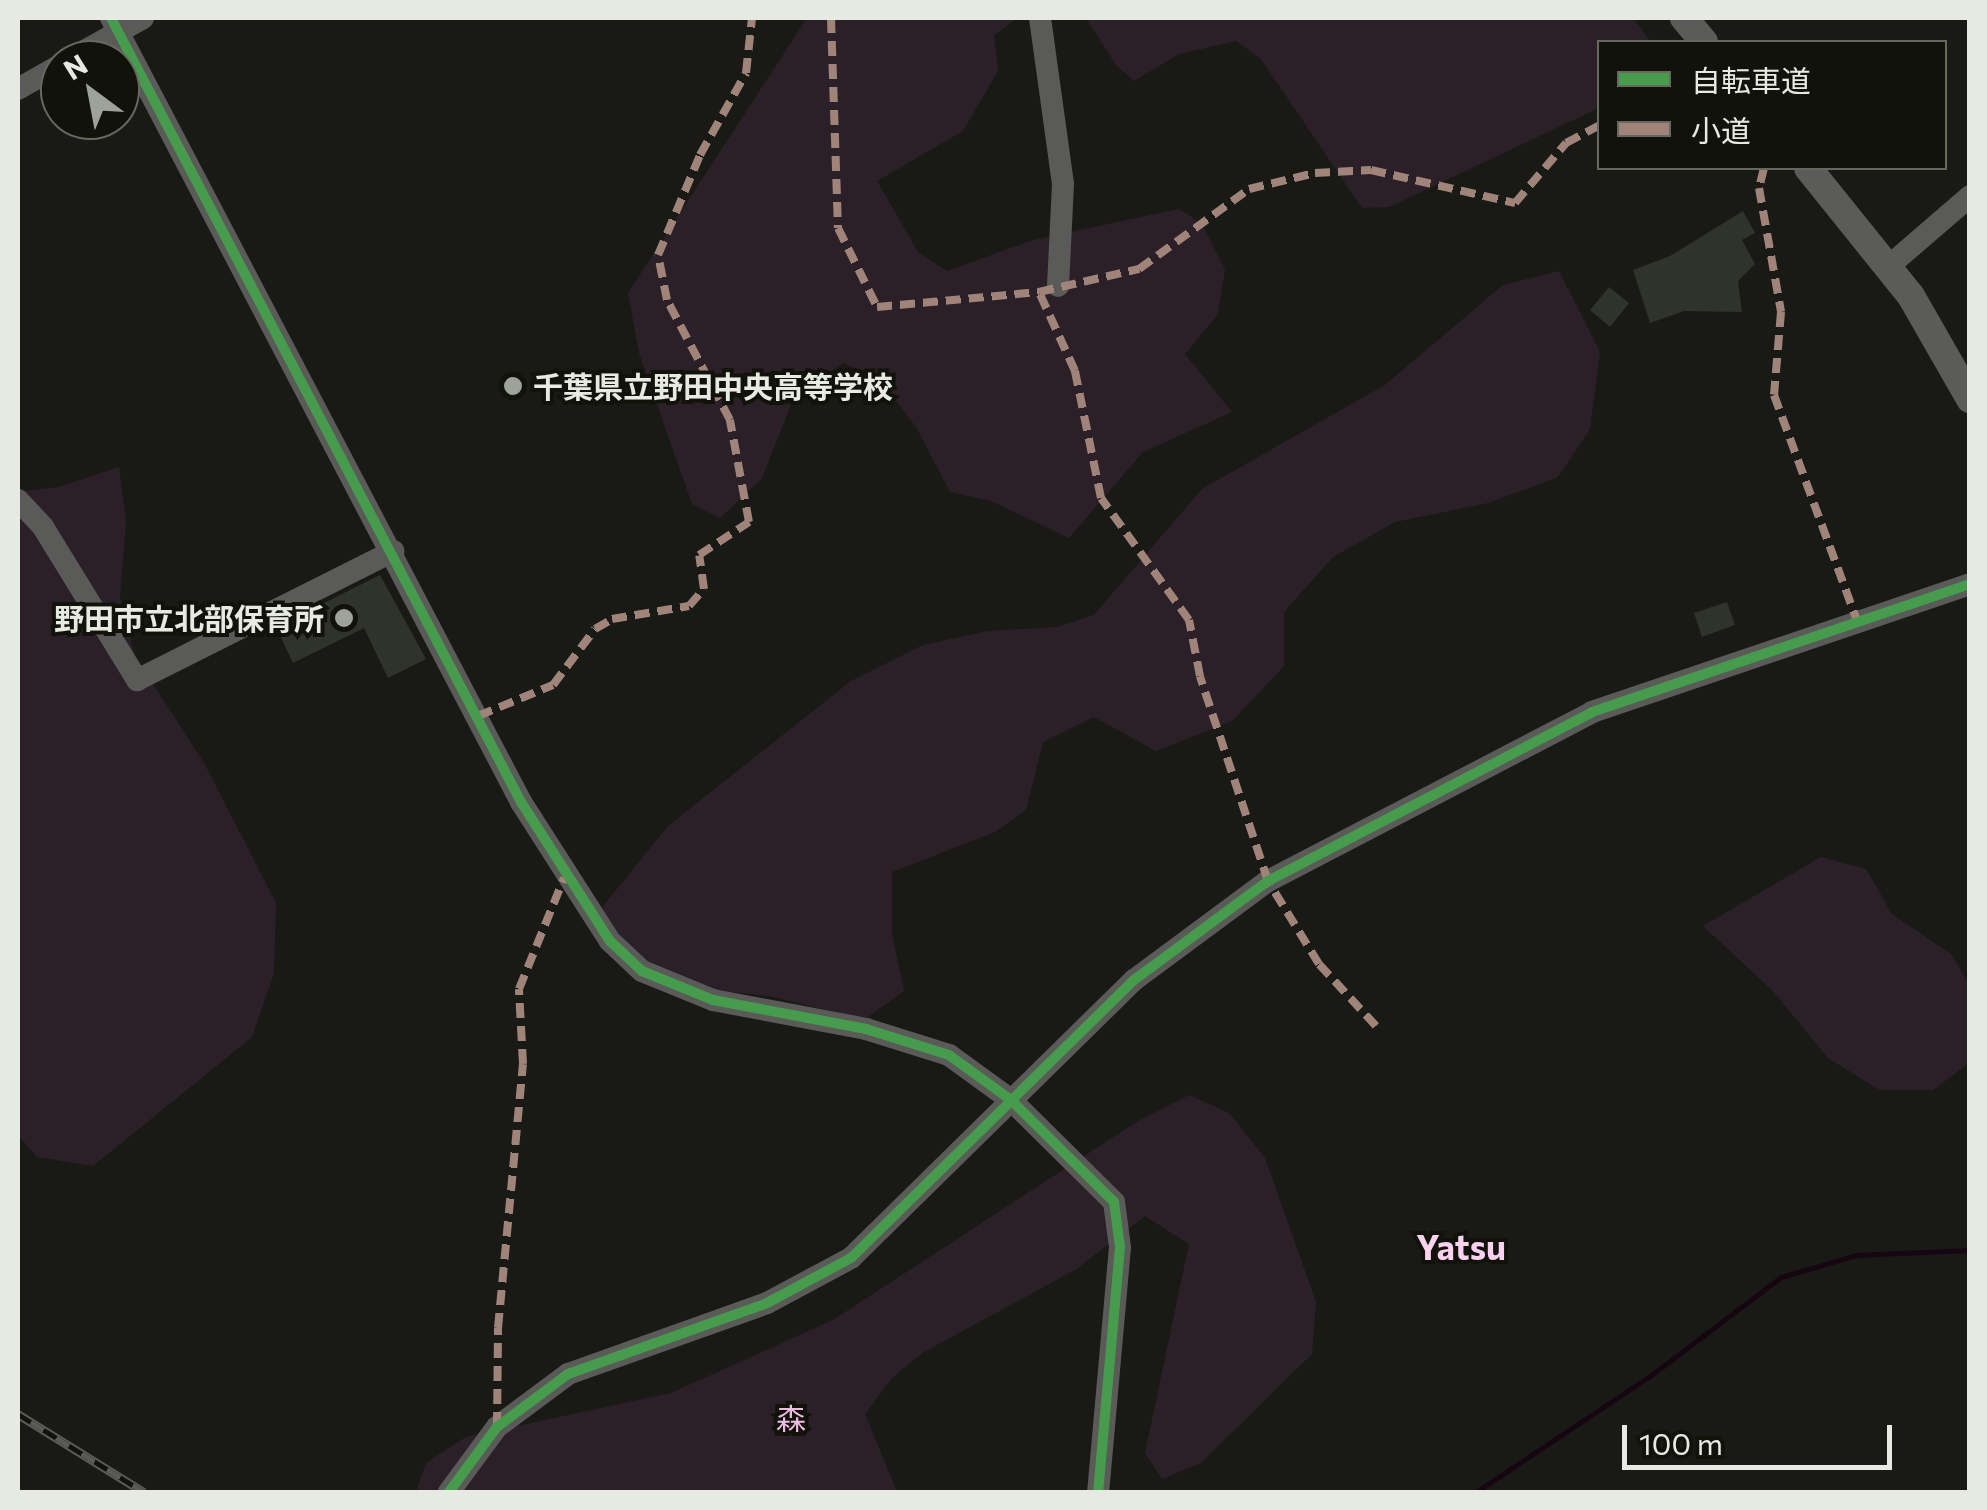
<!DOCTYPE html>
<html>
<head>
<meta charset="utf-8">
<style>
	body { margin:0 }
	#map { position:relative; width:1987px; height:1510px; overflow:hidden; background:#191a16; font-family:Commissioner,"Noto Sans JP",sans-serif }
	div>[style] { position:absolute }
	.green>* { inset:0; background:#2c2028 }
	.stream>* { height:5px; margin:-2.5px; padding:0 2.5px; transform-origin:2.5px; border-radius:2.5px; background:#160612 }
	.building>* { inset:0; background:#30332b }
	.minor>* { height:22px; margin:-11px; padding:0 11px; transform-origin:11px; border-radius:11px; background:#5a5b59 }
	.major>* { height:28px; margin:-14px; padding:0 14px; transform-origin:14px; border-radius:14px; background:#5b5c59 }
	.rail>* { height:9px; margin-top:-4.5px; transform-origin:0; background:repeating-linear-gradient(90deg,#11130b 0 15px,#5a5b59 0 30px); box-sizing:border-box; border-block:2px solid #5a5b59 }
	.quiet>* { height:8px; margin-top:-4px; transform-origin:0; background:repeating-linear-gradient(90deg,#a18479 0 15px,transparent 0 23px) }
	.cycleway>* { height:10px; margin:-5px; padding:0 5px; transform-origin:5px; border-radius:5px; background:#469c4c }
	.dots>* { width:28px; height:28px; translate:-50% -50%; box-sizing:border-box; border:5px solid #11130b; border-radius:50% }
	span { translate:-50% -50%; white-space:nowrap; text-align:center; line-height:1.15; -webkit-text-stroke:8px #11130b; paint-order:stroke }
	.poi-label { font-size:30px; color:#e7e9e3; font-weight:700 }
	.left { translate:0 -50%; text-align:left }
	.right { translate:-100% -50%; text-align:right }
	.park-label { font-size:30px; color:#efbce1 }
	.quarter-label { font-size:35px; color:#fad1ef; font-weight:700 }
	.frame { position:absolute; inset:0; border:20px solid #e7e9e3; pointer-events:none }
	.legend { position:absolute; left:1597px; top:40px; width:350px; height:130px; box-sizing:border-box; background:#11130b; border:2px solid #676961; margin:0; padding:12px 18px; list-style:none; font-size:30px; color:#e7e9e3 }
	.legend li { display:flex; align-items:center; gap:20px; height:50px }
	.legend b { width:50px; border:2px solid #676961 }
	.north { position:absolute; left:40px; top:40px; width:100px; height:100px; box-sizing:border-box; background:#11130b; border:2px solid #676961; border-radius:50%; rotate:328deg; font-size:28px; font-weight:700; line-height:40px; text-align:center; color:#e7e9e3 }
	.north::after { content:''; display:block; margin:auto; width:35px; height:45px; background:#9fa19b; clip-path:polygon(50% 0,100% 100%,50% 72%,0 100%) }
	.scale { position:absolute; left:1622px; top:1425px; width:270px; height:45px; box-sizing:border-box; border:5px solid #e7e9e3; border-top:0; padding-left:12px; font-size:30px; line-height:35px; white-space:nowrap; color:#e7e9e3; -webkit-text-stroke:8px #11130b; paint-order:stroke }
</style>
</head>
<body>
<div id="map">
	<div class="green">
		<i style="clip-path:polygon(807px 18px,1017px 18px,994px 35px,998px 71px,963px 131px,877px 181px,918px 252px,947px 271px,1033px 240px,1179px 209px,1202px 224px,1225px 269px,1218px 314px,1185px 354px,1232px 412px,1143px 452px,1069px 538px,991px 501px,950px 492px,916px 427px,882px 382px,843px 363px,794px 397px,762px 478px,720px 518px,692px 504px,639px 353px,628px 293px)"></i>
		<i style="clip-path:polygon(1086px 18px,1633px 18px,1651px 42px,1600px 42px,1599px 108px,1389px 207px,1362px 208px,1261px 59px,1236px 41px,1179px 54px,1134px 81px,1116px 65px)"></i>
		<i style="clip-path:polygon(1559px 271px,1600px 352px,1590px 429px,1558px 477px,1488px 503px,1395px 522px,1333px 557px,1284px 612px,1284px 666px,1232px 721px,1156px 751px,1094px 717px,1043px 742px,1026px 810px,995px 832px,892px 872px,892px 934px,904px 991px,865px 1019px,769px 996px,658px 984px,600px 910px,668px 826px,851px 681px,923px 645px,988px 631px,1058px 627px,1094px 615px,1202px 489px,1385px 385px,1503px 285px)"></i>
		<i style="clip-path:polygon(119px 467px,126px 521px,120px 598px,135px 656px,204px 763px,276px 903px,274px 973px,252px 1037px,93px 1166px,37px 1157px,18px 1135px,18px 492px,59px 487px)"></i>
		<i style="clip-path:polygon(1821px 857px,1866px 869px,1892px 914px,1951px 954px,1969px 985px,1969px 1063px,1933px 1090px,1880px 1090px,1828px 1058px,1773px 991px,1703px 926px)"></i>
		<i style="clip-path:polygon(1189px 1095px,1229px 1113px,1265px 1158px,1316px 1302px,1312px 1354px,1201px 1463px,1162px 1479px,1145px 1453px,1189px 1244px,1145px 1216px,1075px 1270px,922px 1353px,892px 1378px,865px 1414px,897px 1492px,416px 1492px,426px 1463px,466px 1437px,671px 1393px,833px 1320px,1138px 1121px)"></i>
	</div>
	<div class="stream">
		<i style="left:1476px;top:1492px;width:209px;rotate:-33.7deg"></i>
		<i style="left:1650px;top:1376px;width:164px;rotate:-37.1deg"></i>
		<i style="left:1781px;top:1277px;width:78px;rotate:-16.3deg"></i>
		<i style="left:1856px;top:1255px;width:114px;rotate:-2.5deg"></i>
	</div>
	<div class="building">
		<i style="clip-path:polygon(1743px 211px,1755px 233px,1742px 240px,1755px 264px,1738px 281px,1742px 312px,1684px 311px,1650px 323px,1633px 270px,1670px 256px)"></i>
		<i style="clip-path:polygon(1609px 287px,1629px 303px,1610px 327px,1590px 310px)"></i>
		<i style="clip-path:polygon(380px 575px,426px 659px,388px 678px,364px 628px,293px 663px,276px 627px)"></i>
		<i style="clip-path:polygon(1727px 602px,1735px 625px,1702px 637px,1694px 613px)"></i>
	</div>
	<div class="minor">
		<i style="left:111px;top:18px;width:885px;rotate:62.39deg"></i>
		<i style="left:521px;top:802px;width:165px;rotate:57.4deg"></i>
		<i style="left:610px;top:941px;width:44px;rotate:43.2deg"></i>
		<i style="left:642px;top:971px;width:77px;rotate:22.2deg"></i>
		<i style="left:713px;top:1000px;width:156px;rotate:10.7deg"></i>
		<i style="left:866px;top:1029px;width:87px;rotate:17.4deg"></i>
		<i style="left:949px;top:1055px;width:77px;rotate:36deg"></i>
		<i style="left:1011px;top:1100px;width:145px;rotate:44.7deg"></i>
		<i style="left:1114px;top:1202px;width:45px;rotate:82.4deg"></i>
		<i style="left:1120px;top:1247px;width:246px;rotate:95.1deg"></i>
		<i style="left:1040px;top:18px;width:168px;rotate:82.1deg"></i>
		<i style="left:1063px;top:184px;width:102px;rotate:92.8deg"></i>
		<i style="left:68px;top:60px;width:86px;rotate:-29.2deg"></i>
		<i style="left:18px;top:89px;width:48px;rotate:-29.7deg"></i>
		<i style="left:1889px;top:266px;width:107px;rotate:-40.8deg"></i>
		<i style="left:18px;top:500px;width:37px;rotate:47deg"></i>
		<i style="left:43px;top:527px;width:180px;rotate:58.4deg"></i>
		<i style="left:137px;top:680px;width:287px;rotate:-26.7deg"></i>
		<i style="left:449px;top:1492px;width:81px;rotate:-53.6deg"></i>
		<i style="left:497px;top:1427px;width:89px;rotate:-36.7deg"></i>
		<i style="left:568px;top:1374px;width:211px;rotate:-19.6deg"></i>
		<i style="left:767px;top:1303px;width:95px;rotate:-28.2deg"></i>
		<i style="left:851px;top:1258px;width:397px;rotate:-44.5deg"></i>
		<i style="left:1134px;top:980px;width:167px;rotate:-36.5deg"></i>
		<i style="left:1268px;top:881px;width:365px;rotate:-27.5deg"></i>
		<i style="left:1592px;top:712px;width:399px;rotate:-18.7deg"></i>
	</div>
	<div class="major">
		<i style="left:1684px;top:18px;width:31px;rotate:50deg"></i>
		<i style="left:1808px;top:168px;width:164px;rotate:51.2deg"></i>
		<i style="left:1911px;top:296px;width:119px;rotate:60.2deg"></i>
	</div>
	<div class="rail">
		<i style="left:18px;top:1414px;width:148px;rotate:31.8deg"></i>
	</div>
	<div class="quiet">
		<i style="left:831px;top:18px;width:210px;rotate:88.1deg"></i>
		<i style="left:838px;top:228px;width:88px;rotate:63.7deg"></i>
		<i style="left:877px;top:307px;width:163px;rotate:-5.3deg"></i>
		<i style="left:1764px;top:168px;width:21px;rotate:104deg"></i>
		<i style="left:1759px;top:188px;width:126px;rotate:79.9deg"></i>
		<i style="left:1781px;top:312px;width:83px;rotate:94.8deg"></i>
		<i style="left:1774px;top:395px;width:240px;rotate:69.8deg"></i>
		<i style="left:478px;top:716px;width:81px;rotate:-22.5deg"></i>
		<i style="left:553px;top:685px;width:70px;rotate:-53.1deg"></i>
		<i style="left:595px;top:629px;width:20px;rotate:-30deg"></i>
		<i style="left:612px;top:619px;width:78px;rotate:-9.6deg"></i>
		<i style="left:689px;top:606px;width:23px;rotate:-49deg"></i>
		<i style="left:704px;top:589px;width:34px;rotate:-98deg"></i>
		<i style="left:699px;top:555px;width:60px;rotate:-33.4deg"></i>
		<i style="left:749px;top:522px;width:104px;rotate:-100.6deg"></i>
		<i style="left:730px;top:420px;width:136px;rotate:-117.7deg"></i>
		<i style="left:667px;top:300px;width:46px;rotate:-101.3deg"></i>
		<i style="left:658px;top:255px;width:108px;rotate:-67.2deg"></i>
		<i style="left:700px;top:155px;width:94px;rotate:-60.7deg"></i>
		<i style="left:746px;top:73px;width:55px;rotate:-83.8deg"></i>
		<i style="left:1376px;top:1026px;width:84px;rotate:-132.6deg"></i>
		<i style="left:1319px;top:964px;width:97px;rotate:-121.6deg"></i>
		<i style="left:1268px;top:881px;width:216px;rotate:-108.4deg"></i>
		<i style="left:1200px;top:676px;width:57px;rotate:-101.1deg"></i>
		<i style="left:1189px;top:620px;width:150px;rotate:-125.8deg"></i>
		<i style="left:1101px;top:498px;width:130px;rotate:-101.6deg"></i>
		<i style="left:1075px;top:371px;width:87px;rotate:-114.5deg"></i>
		<i style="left:1039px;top:292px;width:103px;rotate:-13deg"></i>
		<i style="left:1139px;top:269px;width:136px;rotate:-36deg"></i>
		<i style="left:1249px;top:189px;width:68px;rotate:-13.6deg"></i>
		<i style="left:1315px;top:173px;width:56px;rotate:-3.1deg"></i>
		<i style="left:1371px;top:170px;width:148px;rotate:12.9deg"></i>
		<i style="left:1515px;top:203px;width:79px;rotate:-49.6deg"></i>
		<i style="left:1566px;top:143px;width:38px;rotate:-28deg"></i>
		<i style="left:497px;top:1427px;width:99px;rotate:-89.4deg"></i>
		<i style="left:498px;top:1328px;width:265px;rotate:-84.6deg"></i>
		<i style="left:523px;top:1064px;width:75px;rotate:-93.1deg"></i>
		<i style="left:519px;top:989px;width:120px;rotate:-67.9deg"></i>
	</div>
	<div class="cycleway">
		<i style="left:111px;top:18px;width:885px;rotate:62.39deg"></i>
		<i style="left:521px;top:802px;width:165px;rotate:57.4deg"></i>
		<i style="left:610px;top:941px;width:44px;rotate:43.2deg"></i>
		<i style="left:642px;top:971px;width:77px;rotate:22.2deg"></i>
		<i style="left:713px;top:1000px;width:156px;rotate:10.7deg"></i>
		<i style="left:866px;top:1029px;width:87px;rotate:17.4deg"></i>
		<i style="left:949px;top:1055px;width:77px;rotate:36deg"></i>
		<i style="left:1011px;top:1100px;width:145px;rotate:44.7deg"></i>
		<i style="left:1114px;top:1202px;width:45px;rotate:82.4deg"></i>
		<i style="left:1120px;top:1247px;width:246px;rotate:95.1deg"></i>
		<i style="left:449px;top:1492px;width:81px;rotate:-53.6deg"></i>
		<i style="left:497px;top:1427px;width:89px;rotate:-36.7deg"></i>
		<i style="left:568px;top:1374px;width:211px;rotate:-19.6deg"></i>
		<i style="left:767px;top:1303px;width:95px;rotate:-28.2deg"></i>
		<i style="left:851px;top:1258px;width:397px;rotate:-44.5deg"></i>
		<i style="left:1134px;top:980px;width:167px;rotate:-36.5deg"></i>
		<i style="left:1268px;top:881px;width:365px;rotate:-27.5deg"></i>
		<i style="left:1592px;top:712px;width:399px;rotate:-18.7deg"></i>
	</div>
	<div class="dots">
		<i style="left:513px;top:386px;background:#9fa19b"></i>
		<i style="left:344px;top:618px;background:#9fa19b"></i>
	</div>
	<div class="poi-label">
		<span class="left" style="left:533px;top:386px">千葉県立野田中央高等学校</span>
		<span class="right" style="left:324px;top:618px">野田市立北部保育所</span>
	</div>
	<div class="park-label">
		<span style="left:791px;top:1418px">森</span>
	</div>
	<div class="quarter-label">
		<span style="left:1461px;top:1246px">Yatsu</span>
	</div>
	<div class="frame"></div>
	<ul class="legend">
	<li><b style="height:12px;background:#469c4c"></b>自転車道</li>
	<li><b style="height:12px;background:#a18479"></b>小道</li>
	</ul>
	<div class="north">N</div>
	<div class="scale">100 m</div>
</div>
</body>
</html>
